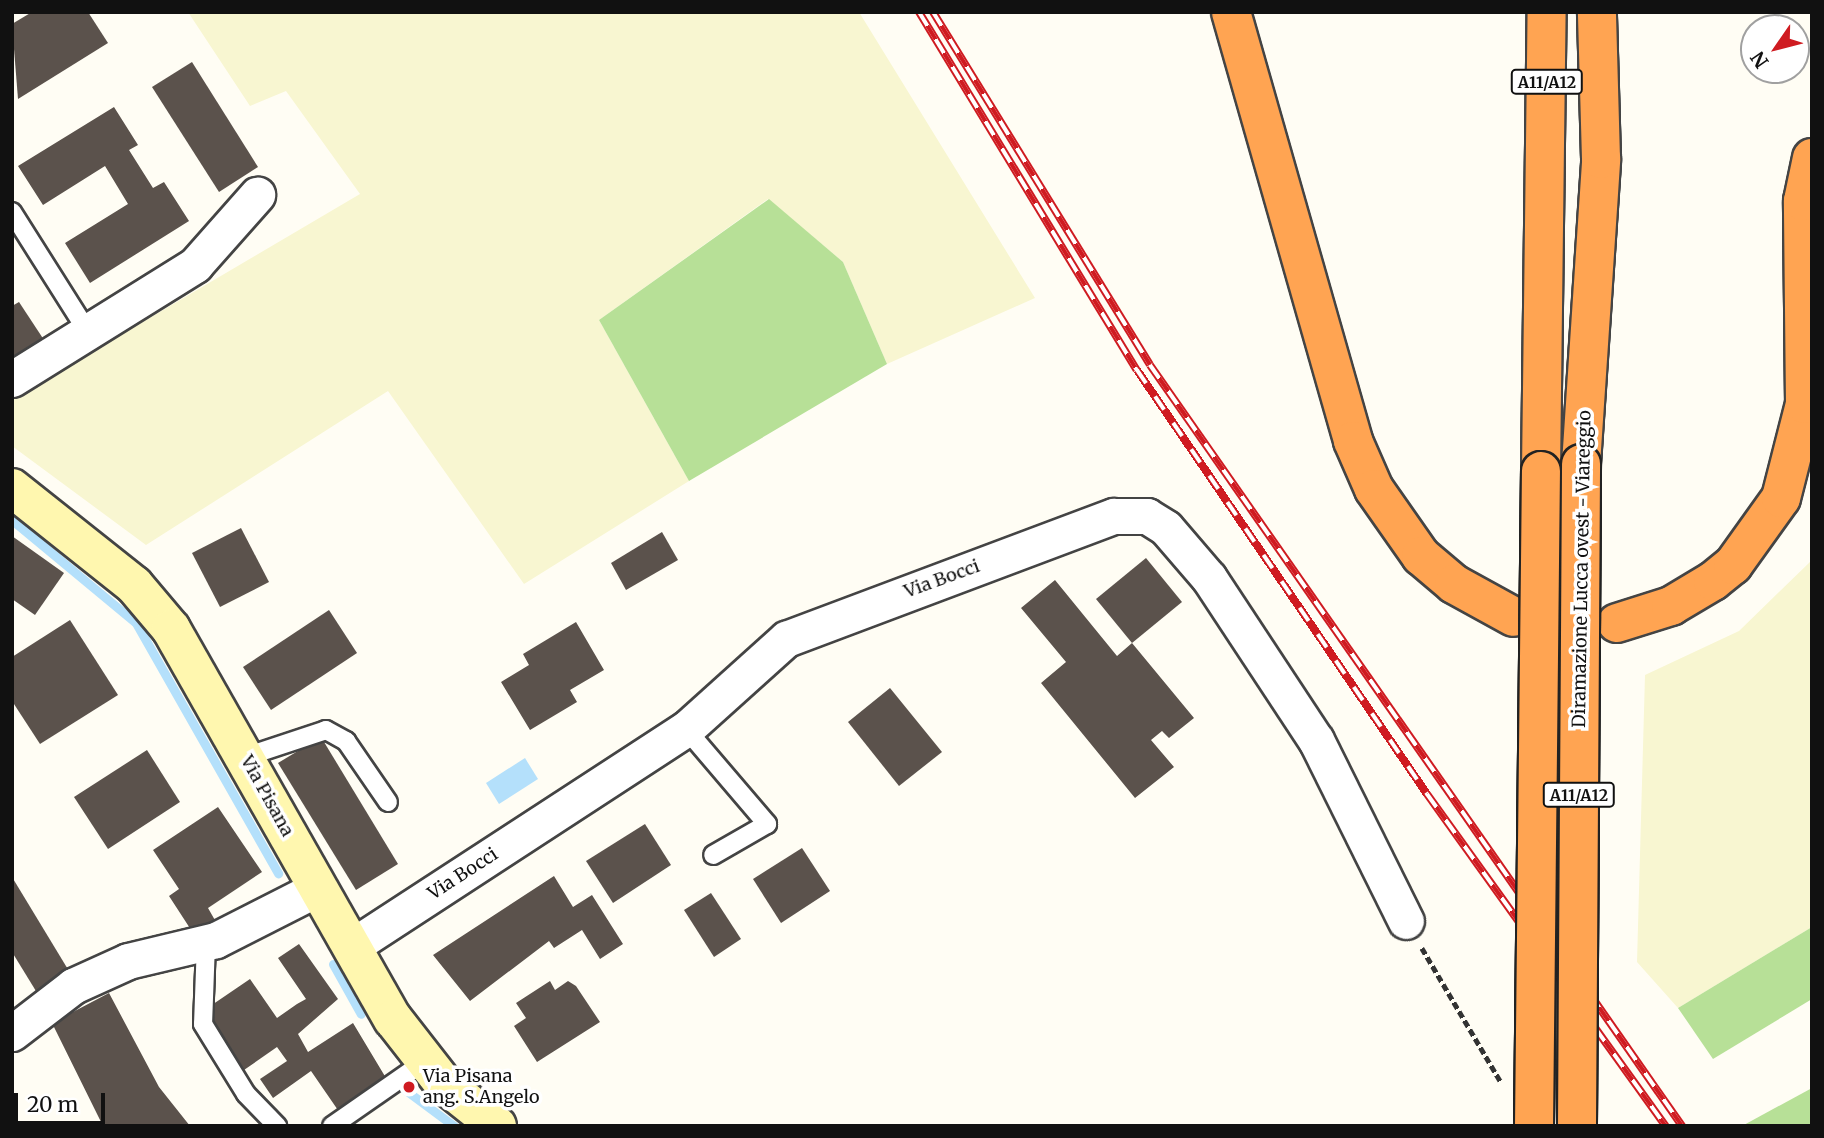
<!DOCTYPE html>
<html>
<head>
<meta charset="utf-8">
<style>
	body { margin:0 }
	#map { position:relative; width:1824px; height:1138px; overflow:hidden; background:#fffdf4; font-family:Merriweather,serif }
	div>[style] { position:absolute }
	.farmland>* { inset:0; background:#f8f6d1 }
	.forest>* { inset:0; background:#b7e097 }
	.water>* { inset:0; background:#b4e0fb }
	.stream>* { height:9px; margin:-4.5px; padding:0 4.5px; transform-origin:4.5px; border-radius:4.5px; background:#b4e0fb }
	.building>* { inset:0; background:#5b524c }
	.path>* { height:4.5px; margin-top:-2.25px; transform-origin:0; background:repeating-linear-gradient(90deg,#333 0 7px,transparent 0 10.5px) }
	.roads { filter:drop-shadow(2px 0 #444) drop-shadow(-2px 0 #444) drop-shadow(0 2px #444) drop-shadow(0 -2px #444) }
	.lane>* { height:18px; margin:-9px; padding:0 9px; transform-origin:9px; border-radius:9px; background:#fff }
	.street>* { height:35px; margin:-17.5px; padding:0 17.5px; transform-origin:17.5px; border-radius:17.5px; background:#fff }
	.secondary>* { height:38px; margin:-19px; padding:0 19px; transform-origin:19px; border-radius:19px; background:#fff7af }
	.highway>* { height:38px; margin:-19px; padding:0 19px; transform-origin:19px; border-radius:19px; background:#ffa452 }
	.rail>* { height:8px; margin-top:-4px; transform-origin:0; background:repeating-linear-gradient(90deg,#fff 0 16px,#cf1b21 0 32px); box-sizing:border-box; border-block:2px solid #cf1b21 }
	.bridges { filter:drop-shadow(2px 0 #222) drop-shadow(-2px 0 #222) drop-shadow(0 2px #222) drop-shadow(0 -2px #222) }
	.highway-bridge>* { height:38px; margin:-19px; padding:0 19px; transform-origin:19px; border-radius:19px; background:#ffa452 }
	.dots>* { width:19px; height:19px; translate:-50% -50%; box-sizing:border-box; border:4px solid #fff; border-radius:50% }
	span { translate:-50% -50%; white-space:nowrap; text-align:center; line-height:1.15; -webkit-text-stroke:7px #fff; paint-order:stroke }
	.shield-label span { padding:2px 5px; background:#fff; border:2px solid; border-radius:5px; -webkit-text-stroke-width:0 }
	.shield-label { font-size:16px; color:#111; font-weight:700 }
	.street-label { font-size:18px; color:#111 }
	.poi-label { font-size:18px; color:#111 }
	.left { translate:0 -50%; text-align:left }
	.frame { position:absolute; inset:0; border:14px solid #111; pointer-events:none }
	.north { position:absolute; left:1740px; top:14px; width:70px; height:70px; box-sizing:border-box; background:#fff; border:2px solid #a0a0a0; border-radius:50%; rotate:235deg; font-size:19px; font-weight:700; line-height:28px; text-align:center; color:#111 }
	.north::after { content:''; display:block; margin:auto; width:24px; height:32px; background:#cf1b21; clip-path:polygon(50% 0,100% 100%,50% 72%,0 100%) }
	.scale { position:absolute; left:14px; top:1093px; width:91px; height:32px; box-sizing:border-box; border:4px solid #111; border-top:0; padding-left:9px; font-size:21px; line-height:24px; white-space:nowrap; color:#111; -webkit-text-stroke:5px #fff; paint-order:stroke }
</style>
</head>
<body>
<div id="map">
	<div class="farmland">
		<i style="clip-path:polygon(188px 12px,859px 12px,1035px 298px,887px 364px,843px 262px,768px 199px,599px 320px,689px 481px,524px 584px,388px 391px,146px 545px,12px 446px,12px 399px,360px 194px,286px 91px,250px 106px)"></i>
		<i style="clip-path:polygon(1812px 560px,1812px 927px,1678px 1008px,1637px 962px,1645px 675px,1739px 631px)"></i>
	</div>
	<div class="forest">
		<i style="clip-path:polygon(769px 199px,843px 262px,887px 364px,689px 481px,599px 320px)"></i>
		<i style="clip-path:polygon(1812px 927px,1812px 999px,1713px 1059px,1678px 1008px)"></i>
		<i style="clip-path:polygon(1812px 1088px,1812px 1126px,1742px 1126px)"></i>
	</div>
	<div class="water">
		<i style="clip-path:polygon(525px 758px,538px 779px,499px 804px,486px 783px)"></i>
	</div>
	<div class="stream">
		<i style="left:12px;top:520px;width:161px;rotate:39.7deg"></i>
		<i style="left:136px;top:623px;width:288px;rotate:60.4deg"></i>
		<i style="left:333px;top:964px;width:57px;rotate:60.8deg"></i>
		<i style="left:404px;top:1089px;width:62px;rotate:36.5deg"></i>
	</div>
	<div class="building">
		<i style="clip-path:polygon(32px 12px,88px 12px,108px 43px,18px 99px,12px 24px)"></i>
		<i style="clip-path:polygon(192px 62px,258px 167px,219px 192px,152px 87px)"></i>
		<i style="clip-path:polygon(114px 107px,138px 145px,129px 150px,153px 188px,164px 182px,189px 221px,90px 283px,65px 243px,128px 204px,105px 166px,43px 205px,18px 166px)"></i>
		<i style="clip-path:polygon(19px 302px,46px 343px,12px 365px,12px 306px)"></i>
		<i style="clip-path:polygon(241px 528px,269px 582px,220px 607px,192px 553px)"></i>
		<i style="clip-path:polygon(662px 532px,678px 560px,626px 590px,611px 563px)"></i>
		<i style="clip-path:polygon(12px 536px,64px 573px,35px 615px,12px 599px)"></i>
		<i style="clip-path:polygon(1146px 558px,1182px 602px,1132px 643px,1096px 599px)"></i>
		<i style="clip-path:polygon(1055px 580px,1117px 656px,1132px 643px,1194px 718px,1169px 738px,1162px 731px,1151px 740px,1174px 767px,1135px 798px,1041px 683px,1066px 662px,1021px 608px)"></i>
		<i style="clip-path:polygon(329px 610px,357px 653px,271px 710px,243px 667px)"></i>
		<i style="clip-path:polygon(70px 620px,118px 695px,40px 744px,12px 701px,12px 657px)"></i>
		<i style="clip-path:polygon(576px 622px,604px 670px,570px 690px,577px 702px,530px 730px,501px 682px,529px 665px,523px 654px)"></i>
		<i style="clip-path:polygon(890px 688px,942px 752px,899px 786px,848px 722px)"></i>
		<i style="clip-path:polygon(321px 737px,398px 864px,356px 890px,278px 763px)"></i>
		<i style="clip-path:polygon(147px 750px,180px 802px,108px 849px,74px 797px)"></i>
		<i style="clip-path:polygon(218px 807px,262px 872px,208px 908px,216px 922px,195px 936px,169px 896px,179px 889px,153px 850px)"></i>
		<i style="clip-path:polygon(645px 824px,671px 865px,613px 903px,586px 861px)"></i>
		<i style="clip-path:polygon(802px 848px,830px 891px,781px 923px,753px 879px)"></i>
		<i style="clip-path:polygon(554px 876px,573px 907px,592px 895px,623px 944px,600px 959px,582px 930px,554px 948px,549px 941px,470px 1001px,433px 955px)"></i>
		<i style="clip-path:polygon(12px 877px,72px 976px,39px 996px,12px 952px)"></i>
		<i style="clip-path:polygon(711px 893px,741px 939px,714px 957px,684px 910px)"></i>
		<i style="clip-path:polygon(299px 944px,338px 999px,298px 1034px,308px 1052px,353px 1023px,389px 1083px,342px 1116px,311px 1071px,273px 1098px,260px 1079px,287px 1061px,277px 1047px,244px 1070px,203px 1011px,250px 979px,277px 1018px,297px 1004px,306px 999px,278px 958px)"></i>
		<i style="clip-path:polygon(550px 981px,555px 990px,568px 981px,576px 986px,600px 1022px,537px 1062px,514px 1026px,526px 1018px,516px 1003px)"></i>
		<i style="clip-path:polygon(109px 993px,159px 1087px,190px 1126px,103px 1126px,52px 1023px)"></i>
	</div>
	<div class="path">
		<i style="left:1422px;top:948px;width:156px;rotate:59.5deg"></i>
	</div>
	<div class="roads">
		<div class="lane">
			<i style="left:12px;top:212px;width:144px;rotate:57.7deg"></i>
			<i style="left:686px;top:729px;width:125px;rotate:49.5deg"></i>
			<i style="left:767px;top:824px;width:62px;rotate:150.1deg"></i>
			<i style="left:245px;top:757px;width:85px;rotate:-18.4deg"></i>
			<i style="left:326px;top:730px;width:23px;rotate:29deg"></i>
			<i style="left:346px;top:741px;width:74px;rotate:55.5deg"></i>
			<i style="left:206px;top:943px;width:81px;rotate:92.1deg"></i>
			<i style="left:203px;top:1024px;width:82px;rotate:58.4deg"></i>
			<i style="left:246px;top:1094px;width:45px;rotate:45.9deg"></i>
			<i style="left:332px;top:1126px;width:112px;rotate:-34.8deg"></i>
		</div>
		<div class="street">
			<i style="left:12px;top:379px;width:216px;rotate:-31.9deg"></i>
			<i style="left:195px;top:265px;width:94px;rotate:-48.5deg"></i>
			<i style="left:351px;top:947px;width:400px;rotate:-33.1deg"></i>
			<i style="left:686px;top:729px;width:135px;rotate:-42deg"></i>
			<i style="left:786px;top:639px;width:350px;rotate:-20.6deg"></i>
			<i style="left:1114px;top:516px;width:33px"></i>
			<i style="left:1147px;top:516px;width:22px;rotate:32deg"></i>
			<i style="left:1166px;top:528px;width:66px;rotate:49.3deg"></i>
			<i style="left:1209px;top:578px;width:194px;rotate:56.6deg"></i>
			<i style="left:1316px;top:740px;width:202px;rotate:63.6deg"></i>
			<i style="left:12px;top:1033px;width:77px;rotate:-37.6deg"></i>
			<i style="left:73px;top:986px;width:60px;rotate:-24.4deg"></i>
			<i style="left:128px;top:961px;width:90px;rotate:-13.4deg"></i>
			<i style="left:216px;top:940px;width:114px;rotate:-27deg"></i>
		</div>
		<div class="secondary">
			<i style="left:12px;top:488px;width:156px;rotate:38.5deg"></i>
			<i style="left:134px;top:585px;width:57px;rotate:49.9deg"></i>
			<i style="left:171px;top:629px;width:449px;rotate:60.4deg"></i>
			<i style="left:393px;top:1019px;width:81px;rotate:52deg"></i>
			<i style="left:443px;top:1083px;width:69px;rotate:38.5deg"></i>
		</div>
		<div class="highway">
			<i style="left:1231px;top:12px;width:446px;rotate:74.1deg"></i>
			<i style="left:1353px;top:441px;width:52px;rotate:66.4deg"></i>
			<i style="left:1374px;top:489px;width:82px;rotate:55deg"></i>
			<i style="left:1421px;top:556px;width:43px;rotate:40.3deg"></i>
			<i style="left:1454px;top:584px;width:68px;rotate:28.8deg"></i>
			<i style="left:1581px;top:464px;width:306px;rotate:-86.2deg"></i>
			<i style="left:1601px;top:159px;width:147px;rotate:-91.6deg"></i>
			<i style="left:1541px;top:471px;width:459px;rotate:-89.3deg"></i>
			<i style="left:1617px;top:623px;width:57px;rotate:-17.5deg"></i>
			<i style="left:1671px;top:606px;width:49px;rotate:-30.8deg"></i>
			<i style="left:1713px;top:581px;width:26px;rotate:-39deg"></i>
			<i style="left:1733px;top:565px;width:82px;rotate:-54.4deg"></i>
			<i style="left:1781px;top:498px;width:97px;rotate:-75.7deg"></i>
			<i style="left:1805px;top:404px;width:203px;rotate:-90.6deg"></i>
			<i style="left:1803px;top:201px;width:44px;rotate:-78.2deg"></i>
		</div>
	</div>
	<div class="rail">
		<i style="left:919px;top:12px;width:419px;rotate:58.7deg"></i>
		<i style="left:1137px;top:370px;width:514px;rotate:55.63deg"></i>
		<i style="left:1427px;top:794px;width:409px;rotate:54.3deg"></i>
		<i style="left:933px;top:12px;width:414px;rotate:58.4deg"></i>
		<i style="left:1150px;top:365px;width:929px;rotate:55.04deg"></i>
	</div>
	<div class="bridges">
		<div class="highway-bridge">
			<i style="left:1534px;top:1126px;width:655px;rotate:-89.39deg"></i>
			<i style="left:1577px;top:1126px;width:662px;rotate:-89.65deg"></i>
		</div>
	</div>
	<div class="dots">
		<i style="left:409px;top:1087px;background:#cf1b21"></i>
	</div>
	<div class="shield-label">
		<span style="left:1547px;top:82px">A11/A12</span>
		<span style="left:1579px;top:795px">A11/A12</span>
	</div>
	<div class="street-label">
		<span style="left:1582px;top:569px;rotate:-89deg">Diramazione Lucca ovest - Viareggio</span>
		<span style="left:942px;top:579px;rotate:-20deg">Via Bocci</span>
		<span style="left:267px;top:796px;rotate:61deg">Via Pisana</span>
		<span style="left:463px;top:874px;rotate:-33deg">Via Bocci</span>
	</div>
	<div class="poi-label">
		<span class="left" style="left:423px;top:1087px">Via Pisana<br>ang. S.Angelo</span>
	</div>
	<div class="frame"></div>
	<div class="north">N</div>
	<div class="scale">20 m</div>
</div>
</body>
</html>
